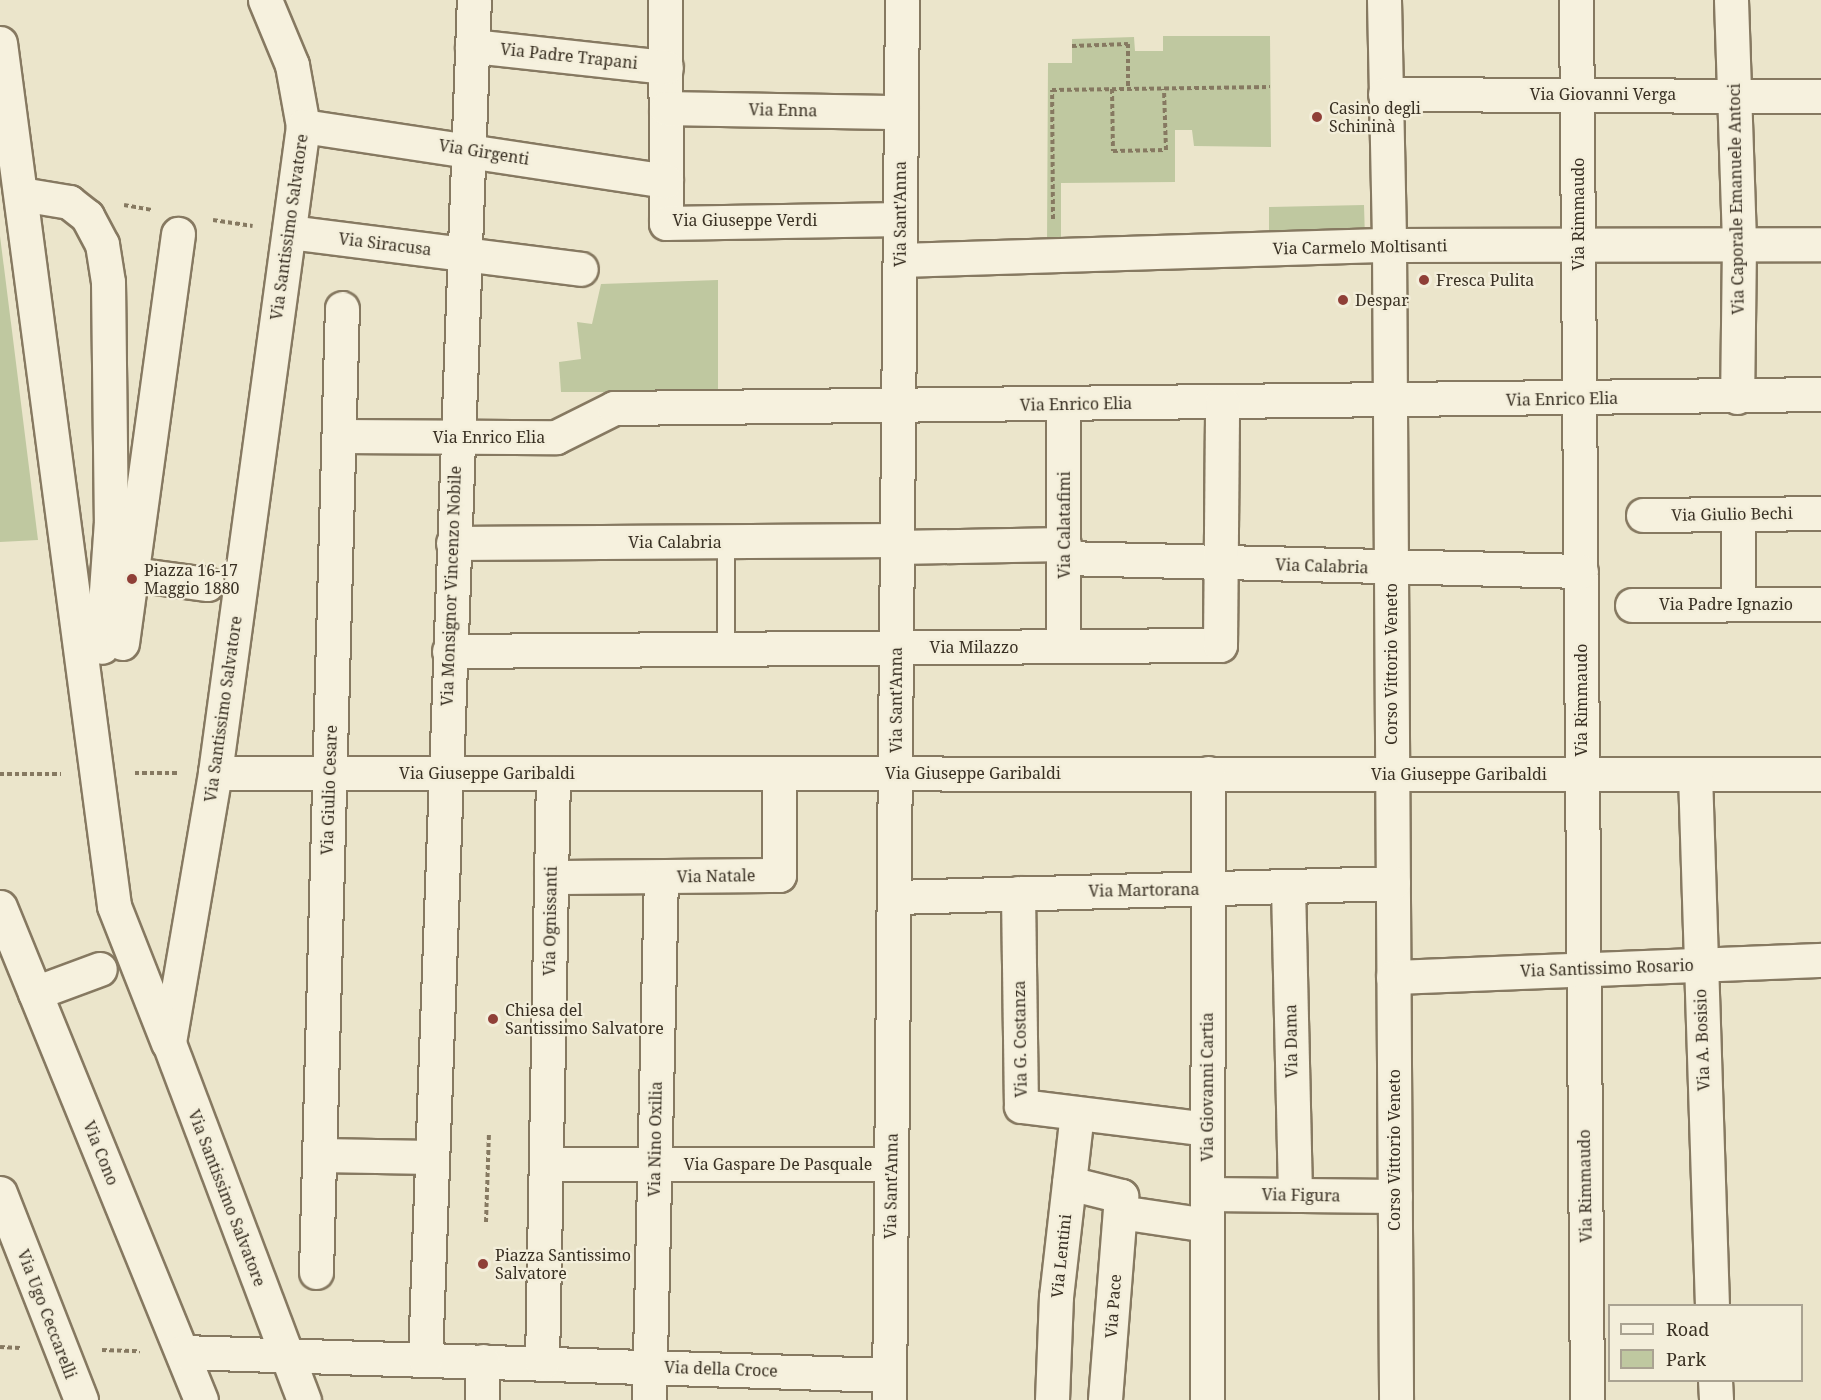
<!DOCTYPE html>
<html>
<head>
<meta charset="utf-8">
<style>
	body { margin:0 }
	#map { position:relative; width:1821px; height:1400px; overflow:hidden; background:#ebe5cb; font-family:"Noto Serif",serif }
	div>[style] { position:absolute }
	.green>* { inset:0; background:#bfc8a0 }
	.path>* { height:4px; margin-top:-2px; transform-origin:0; background:repeating-linear-gradient(90deg,#867961 0 4.5px,transparent 0 7.5px) }
	.roads { filter:drop-shadow(2px 0 #867961) drop-shadow(-2px 0 #867961) drop-shadow(0 2px #867961) drop-shadow(0 -2px #867961) }
	.service>* { height:16px; margin:-8px; padding:0 8px; transform-origin:8px; border-radius:8px; background:#f6f1de }
	.minor>* { height:33px; margin:-16.5px; padding:0 16.5px; transform-origin:16.5px; border-radius:16.5px; background:#f6f1de }
	.dots>* { width:16px; height:16px; translate:-50% -50%; box-sizing:border-box; border:3px solid #f3eeda; border-radius:50% }
	span { translate:-50% -50%; white-space:nowrap; text-align:center; line-height:1.15; -webkit-text-stroke:4.5px #f3eeda; paint-order:stroke }
	.street-label { font-size:16px; color:#393023 }
	.poi-label { font-size:16px; color:#393023 }
	.left { translate:0 -50%; text-align:left }
	.legend { position:absolute; left:1608px; top:1304px; width:195px; height:78px; box-sizing:border-box; background:#f3eeda; border:2px solid #a9a291; margin:0; padding:8px 10px; list-style:none; font-size:18px; color:#393023 }
	.legend li { display:flex; align-items:center; gap:12px; height:30px }
	.legend b { width:30px; border:2px solid #a9a291 }
</style>
</head>
<body>
<div id="map">
	<div class="green">
		<i style="clip-path:polygon(1163px 36px,1270px 36px,1271px 147px,1194px 146px,1192px 130px,1175px 130px,1175px 182px,1061px 183px,1061px 244px,1047px 244px,1048px 63px,1072px 63px,1072px 39px,1134px 37px,1135px 51px,1163px 51px)"></i>
		<i style="clip-path:polygon(1364px 205px,1365px 239px,1269px 241px,1269px 207px)"></i>
		<i style="clip-path:polygon(0 236px,13px 339px,38px 540px,0 542px)"></i>
		<i style="clip-path:polygon(718px 280px,718px 392px,561px 392px,559px 362px,581px 359px,577px 322px,592px 324px,601px 284px)"></i>
	</div>
	<div class="path">
		<i style="left:1072px;top:46px;width:56px;rotate:-2deg"></i>
		<i style="left:1128px;top:44px;width:45px;rotate:90deg"></i>
		<i style="left:1112px;top:89px;width:62px;rotate:89.1deg"></i>
		<i style="left:1113px;top:151px;width:53px;rotate:-1.1deg"></i>
		<i style="left:1166px;top:150px;width:61px;rotate:-91.9deg"></i>
		<i style="left:124px;top:205px;width:28px;rotate:10deg"></i>
		<i style="left:1053px;top:219px;width:129px;rotate:-90.4deg"></i>
		<i style="left:1052px;top:90px;width:218px;rotate:-0.8deg"></i>
		<i style="left:213px;top:220px;width:40px;rotate:8.5deg"></i>
		<i style="left:135px;top:773px;width:43px"></i>
		<i style="left:0;top:774px;width:61px"></i>
		<i style="left:486px;top:1222px;width:90px;rotate:-88.1deg"></i>
		<i style="left:0;top:1347px;width:20px;rotate:3deg"></i>
		<i style="left:102px;top:1350px;width:38px;rotate:2deg"></i>
	</div>
	<div class="roads">
		<div class="service">
			<i style="left:726px;top:649px;width:108px;rotate:-90deg"></i>
		</div>
		<div class="minor">
			<i style="left:265px;top:0;width:70px;rotate:67.4deg"></i>
			<i style="left:292px;top:65px;width:62px;rotate:79.8deg"></i>
			<i style="left:303px;top:126px;width:653px;rotate:97.75deg"></i>
			<i style="left:215px;top:773px;width:274px;rotate:99.7deg"></i>
			<i style="left:169px;top:1043px;width:382px;rotate:69.3deg"></i>
			<i style="left:665px;top:0;width:223px;rotate:89.7deg"></i>
			<i style="left:666px;top:223px;width:234px;rotate:-1deg"></i>
			<i style="left:1384px;top:0;width:245px;rotate:88.8deg"></i>
			<i style="left:1389px;top:245px;width:1155px;rotate:89.65deg"></i>
			<i style="left:1576px;top:0;width:1400px;rotate:89.55deg"></i>
			<i style="left:1731px;top:0;width:243px;rotate:88.1deg"></i>
			<i style="left:1739px;top:243px;width:154px;rotate:90.7deg"></i>
			<i style="left:0;top:43px;width:870px;rotate:82.47deg"></i>
			<i style="left:114px;top:906px;width:147px;rotate:68.5deg"></i>
			<i style="left:472px;top:46px;width:195px;rotate:6.2deg"></i>
			<i style="left:1385px;top:94px;width:436px;rotate:0.3deg"></i>
			<i style="left:666px;top:108px;width:235px;rotate:1deg"></i>
			<i style="left:303px;top:126px;width:367px;rotate:8.6deg"></i>
			<i style="left:21px;top:194px;width:49px;rotate:9.5deg"></i>
			<i style="left:69px;top:202px;width:23px;rotate:38deg"></i>
			<i style="left:87px;top:216px;width:32px;rotate:62deg"></i>
			<i style="left:102px;top:244px;width:38px;rotate:81deg"></i>
			<i style="left:108px;top:282px;width:239px;rotate:89.3deg"></i>
			<i style="left:111px;top:521px;width:126px;rotate:94.1deg"></i>
			<i style="left:289px;top:232px;width:294px;rotate:7.2deg"></i>
			<i style="left:900px;top:260px;width:489px;rotate:-1.8deg"></i>
			<i style="left:1389px;top:245px;width:432px;rotate:-0.1deg"></i>
			<i style="left:339px;top:436px;width:217px;rotate:0.3deg"></i>
			<i style="left:556px;top:437px;width:65px;rotate:-26.6deg"></i>
			<i style="left:614px;top:408px;width:1207px;rotate:-0.66deg"></i>
			<i style="left:1643px;top:515px;width:178px;rotate:-0.6deg"></i>
			<i style="left:1738px;top:515px;width:89px;rotate:90deg"></i>
			<i style="left:453px;top:543px;width:445px;rotate:-0.4deg"></i>
			<i style="left:897px;top:547px;width:167px;rotate:-1deg"></i>
			<i style="left:1064px;top:558px;width:517px;rotate:1.44deg"></i>
			<i style="left:133px;top:574px;width:75px;rotate:7.7deg"></i>
			<i style="left:1632px;top:605px;width:189px;rotate:-0.3deg"></i>
			<i style="left:122px;top:643px;width:413px;rotate:-82.2deg"></i>
			<i style="left:1063px;top:646px;width:242px;rotate:-90deg"></i>
			<i style="left:449px;top:651px;width:771px;rotate:-0.45deg"></i>
			<i style="left:1220px;top:645px;width:243px;rotate:-89.5deg"></i>
			<i style="left:215px;top:773px;width:1606px;rotate:0.04deg"></i>
			<i style="left:1695px;top:774px;width:532px;rotate:88.17deg"></i>
			<i style="left:551px;top:877px;width:228px;rotate:-0.5deg"></i>
			<i style="left:779px;top:875px;width:102px;rotate:-90deg"></i>
			<i style="left:1288px;top:886px;width:309px;rotate:88.7deg"></i>
			<i style="left:1018px;top:893px;width:213px;rotate:89.2deg"></i>
			<i style="left:1021px;top:1106px;width:187px;rotate:7deg"></i>
			<i style="left:895px;top:897px;width:498px;rotate:-1.6deg"></i>
			<i style="left:0;top:907px;width:532px;rotate:67.82deg"></i>
			<i style="left:1393px;top:977px;width:428px;rotate:-2.3deg"></i>
			<i style="left:35px;top:993px;width:69px;rotate:-20.3deg"></i>
			<i style="left:320px;top:1155px;width:112px;rotate:1deg"></i>
			<i style="left:546px;top:1164px;width:345px"></i>
			<i style="left:1069px;top:1183px;width:54px;rotate:14deg"></i>
			<i style="left:1121px;top:1196px;width:205px;rotate:94.5deg"></i>
			<i style="left:0;top:1193px;width:222px;rotate:68.6deg"></i>
			<i style="left:1207px;top:1194px;width:188px;rotate:0.6deg"></i>
			<i style="left:1120px;top:1212px;width:88px;rotate:8.5deg"></i>
			<i style="left:316px;top:1272px;width:964px;rotate:-88.46deg"></i>
			<i style="left:183px;top:1352px;width:706px;rotate:1.87deg"></i>
			<i style="left:425px;top:1359px;width:1360px;rotate:-87.94deg"></i>
			<i style="left:542px;top:1363px;width:590px;rotate:-88.93deg"></i>
			<i style="left:1715px;top:1380px;width:20px;rotate:87deg"></i>
			<i style="left:482px;top:1400px;width:39px;rotate:-89deg"></i>
			<i style="left:649px;top:1400px;width:523px;rotate:-88.69deg"></i>
			<i style="left:889px;top:1400px;width:1400px;rotate:-89.47deg"></i>
			<i style="left:1052px;top:1400px;width:103px;rotate:-87.8deg"></i>
			<i style="left:1056px;top:1297px;width:185px;rotate:-83.5deg"></i>
			<i style="left:1207px;top:1400px;width:627px;rotate:-89.91deg"></i>
		</div>
	</div>
	<div class="dots">
		<i style="left:1317px;top:117px;background:#8f3f37"></i>
		<i style="left:1424px;top:280px;background:#8f3f37"></i>
		<i style="left:1343px;top:300px;background:#8f3f37"></i>
		<i style="left:132px;top:579px;background:#8f3f37"></i>
		<i style="left:493px;top:1019px;background:#8f3f37"></i>
		<i style="left:483px;top:1264px;background:#8f3f37"></i>
	</div>
	<div class="street-label">
		<span style="left:569px;top:56px;rotate:6deg">Via Padre Trapani</span>
		<span style="left:1603px;top:94px">Via Giovanni Verga</span>
		<span style="left:783px;top:110px;rotate:1deg">Via Enna</span>
		<span style="left:484px;top:152px;rotate:9deg">Via Girgenti</span>
		<span style="left:1736px;top:199px;rotate:-91deg">Via Caporale Emanuele Antoci</span>
		<span style="left:900px;top:214px;rotate:-90deg">Via Sant'Anna</span>
		<span style="left:1578px;top:214px;rotate:-90deg">Via Rimmaudo</span>
		<span style="left:745px;top:220px">Via Giuseppe Verdi</span>
		<span style="left:289px;top:227px;rotate:-82deg">Via Santissimo Salvatore</span>
		<span style="left:385px;top:244px;rotate:7deg">Via Siracusa</span>
		<span style="left:1360px;top:247px;rotate:-1deg">Via Carmelo Moltisanti</span>
		<span style="left:1562px;top:399px;rotate:-1deg">Via Enrico Elia</span>
		<span style="left:1076px;top:404px;rotate:-1deg">Via Enrico Elia</span>
		<span style="left:489px;top:437px">Via Enrico Elia</span>
		<span style="left:1732px;top:514px;rotate:-1deg">Via Giulio Bechi</span>
		<span style="left:1064px;top:525px;rotate:-90deg">Via Calatafimi</span>
		<span style="left:675px;top:542px">Via Calabria</span>
		<span style="left:1322px;top:566px;rotate:2deg">Via Calabria</span>
		<span style="left:451px;top:586px;rotate:-88deg">Via Monsignor Vincenzo Nobile</span>
		<span style="left:1726px;top:604px">Via Padre Ignazio</span>
		<span style="left:974px;top:647px">Via Milazzo</span>
		<span style="left:1391px;top:664px;rotate:-90deg">Corso Vittorio Veneto</span>
		<span style="left:896px;top:700px;rotate:-90deg">Via Sant'Anna</span>
		<span style="left:1581px;top:700px;rotate:-90deg">Via Rimmaudo</span>
		<span style="left:223px;top:709px;rotate:-82deg">Via Santissimo Salvatore</span>
		<span style="left:487px;top:773px">Via Giuseppe Garibaldi</span>
		<span style="left:973px;top:773px">Via Giuseppe Garibaldi</span>
		<span style="left:1459px;top:774px">Via Giuseppe Garibaldi</span>
		<span style="left:329px;top:790px;rotate:-88deg">Via Giulio Cesare</span>
		<span style="left:716px;top:876px;rotate:-1deg">Via Natale</span>
		<span style="left:1144px;top:890px;rotate:-1deg">Via Martorana</span>
		<span style="left:550px;top:921px;rotate:-89deg">Via Ognissanti</span>
		<span style="left:1607px;top:968px;rotate:-2deg">Via Santissimo Rosario</span>
		<span style="left:1020px;top:1039px;rotate:-91deg">Via G. Costanza</span>
		<span style="left:1702px;top:1040px;rotate:-92deg">Via A. Bosisio</span>
		<span style="left:1291px;top:1041px;rotate:-91deg">Via Dama</span>
		<span style="left:1207px;top:1087px;rotate:-90deg">Via Giovanni Cartia</span>
		<span style="left:655px;top:1139px;rotate:-89deg">Via Nino Oxilia</span>
		<span style="left:1394px;top:1150px;rotate:-90deg">Corso Vittorio Veneto</span>
		<span style="left:101px;top:1153px;rotate:68deg">Via Cono</span>
		<span style="left:778px;top:1164px">Via Gaspare De Pasquale</span>
		<span style="left:891px;top:1186px;rotate:-89deg">Via Sant'Anna</span>
		<span style="left:1585px;top:1186px;rotate:-91deg">Via Rimmaudo</span>
		<span style="left:1301px;top:1195px;rotate:1deg">Via Figura</span>
		<span style="left:227px;top:1198px;rotate:69deg">Via Santissimo Salvatore</span>
		<span style="left:1061px;top:1256px;rotate:-84deg">Via Lentini</span>
		<span style="left:1113px;top:1306px;rotate:-86deg">Via Pace</span>
		<span style="left:47px;top:1314px;rotate:69deg">Via Ugo Ceccarelli</span>
		<span style="left:721px;top:1369px;rotate:2deg">Via della Croce</span>
	</div>
	<div class="poi-label">
		<span class="left" style="left:1329px;top:117px">Casino degli<br>Schininà</span>
		<span class="left" style="left:1436px;top:280px">Fresca Pulita</span>
		<span class="left" style="left:1355px;top:300px">Despar</span>
		<span class="left" style="left:144px;top:579px">Piazza 16-17<br>Maggio 1880</span>
		<span class="left" style="left:505px;top:1019px">Chiesa del<br>Santissimo Salvatore</span>
		<span class="left" style="left:495px;top:1264px">Piazza Santissimo<br>Salvatore</span>
	</div>
	<ul class="legend">
	<li><b style="height:8px;background:#f6f1de"></b>Road</li>
	<li><b style="height:16px;background:#bfc8a0"></b>Park</li>
	</ul>
</div>
</body>
</html>
